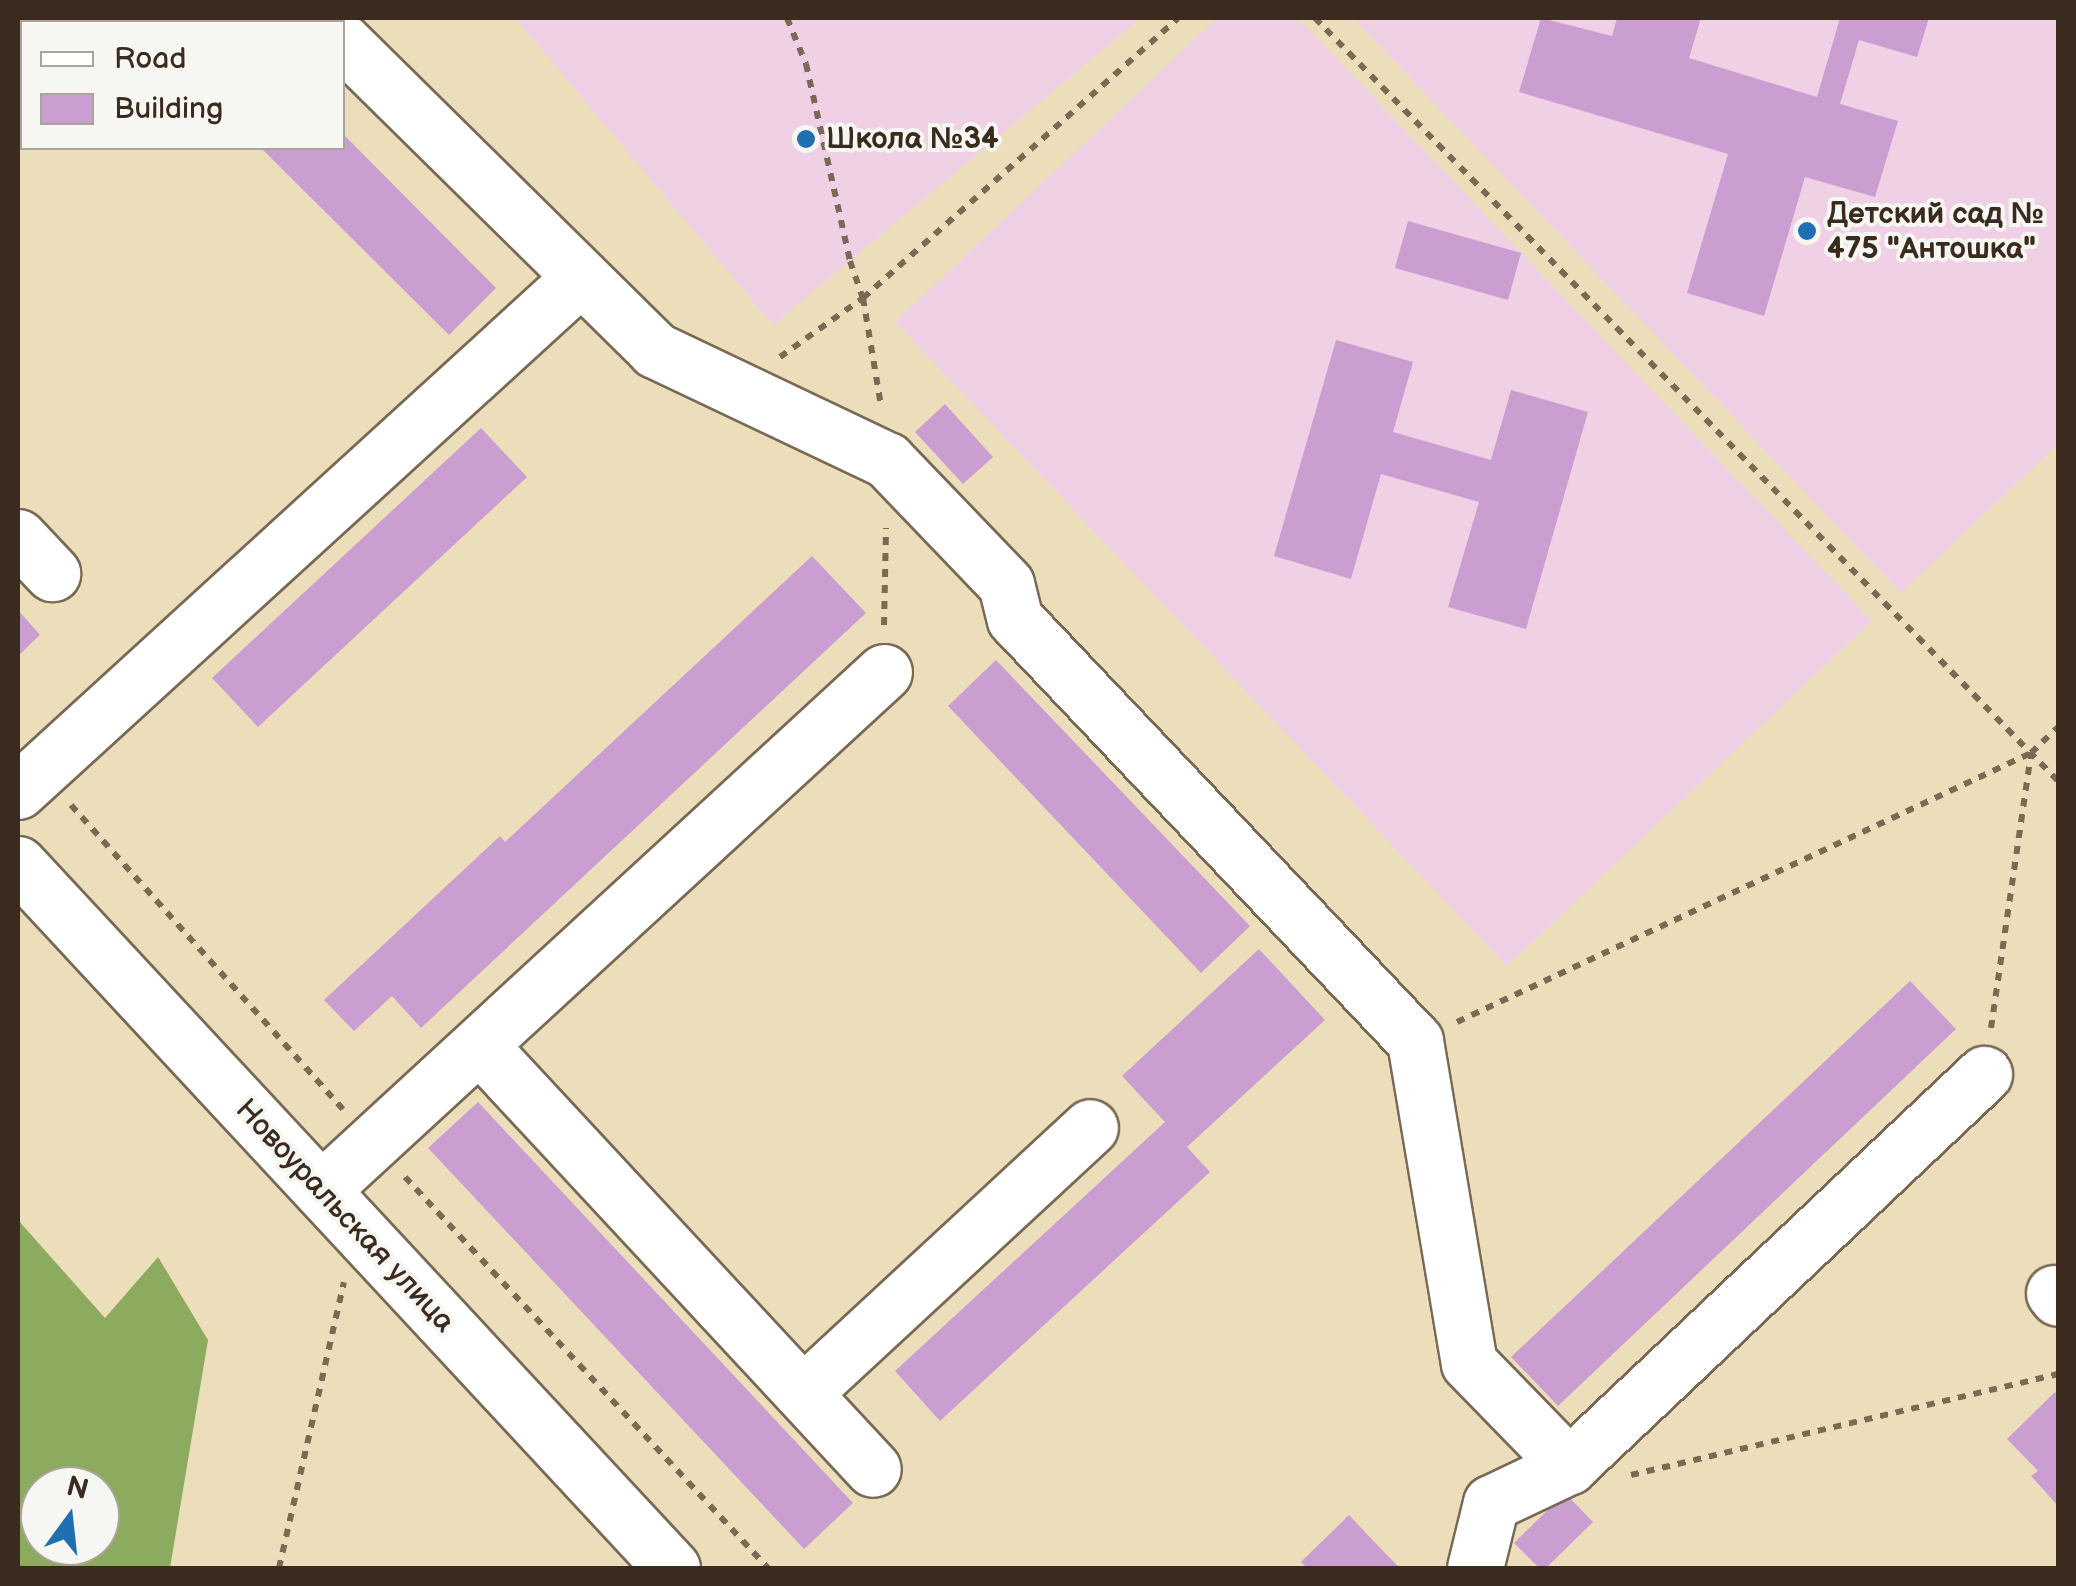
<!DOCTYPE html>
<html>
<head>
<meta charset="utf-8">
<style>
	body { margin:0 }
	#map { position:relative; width:2076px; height:1586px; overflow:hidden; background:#ecdebb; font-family:"Balsamiq Sans",sans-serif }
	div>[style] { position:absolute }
	.built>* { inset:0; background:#f0d0e4 }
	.forest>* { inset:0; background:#8cab5e }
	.building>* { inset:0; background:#cb9ed2 }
	.path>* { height:6px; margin-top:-3px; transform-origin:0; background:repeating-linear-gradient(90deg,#796955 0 8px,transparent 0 16px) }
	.roads { filter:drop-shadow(2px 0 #796955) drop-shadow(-2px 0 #796955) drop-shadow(0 2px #796955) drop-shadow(0 -2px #796955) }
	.minor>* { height:55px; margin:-27.5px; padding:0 27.5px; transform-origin:27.5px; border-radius:27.5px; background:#fff }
	.dots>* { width:28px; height:28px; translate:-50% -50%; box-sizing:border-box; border:5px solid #f6f6f2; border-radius:50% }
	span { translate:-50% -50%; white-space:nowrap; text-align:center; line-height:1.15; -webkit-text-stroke:8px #f6f6f2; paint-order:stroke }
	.poi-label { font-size:30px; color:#3b2a1e; font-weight:700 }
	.left { translate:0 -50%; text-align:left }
	.street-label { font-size:30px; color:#3b2a1e }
	.frame { position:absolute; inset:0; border:20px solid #3b2a1e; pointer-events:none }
	.legend { position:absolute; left:20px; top:20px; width:325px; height:130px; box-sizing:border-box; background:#f6f6f2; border:2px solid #aba49d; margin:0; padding:12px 18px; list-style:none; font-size:30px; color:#3b2a1e }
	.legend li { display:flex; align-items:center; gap:20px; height:50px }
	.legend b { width:50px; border:2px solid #aba49d }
	.north { position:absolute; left:20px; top:1466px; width:100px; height:100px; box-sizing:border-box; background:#f6f6f2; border:2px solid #aba49d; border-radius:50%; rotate:15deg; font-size:28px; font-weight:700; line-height:40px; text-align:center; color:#3b2a1e }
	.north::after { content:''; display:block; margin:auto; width:35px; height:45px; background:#1f6fb2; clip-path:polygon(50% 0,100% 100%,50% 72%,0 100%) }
</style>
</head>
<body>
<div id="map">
	<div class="built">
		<i style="clip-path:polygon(515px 18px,1141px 18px,773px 325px)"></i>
		<i style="clip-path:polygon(1217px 18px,1298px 18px,1872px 621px,1507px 966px,895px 322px)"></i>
		<i style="clip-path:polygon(1353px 18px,2058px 18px,2058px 444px,1901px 593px)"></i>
	</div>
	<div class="forest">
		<i style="clip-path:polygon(evenodd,18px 1220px,105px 1318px,158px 1257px,208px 1340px,170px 1568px,18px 1568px,18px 1220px,40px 1486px,100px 1486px,100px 1546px,40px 1546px,40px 1486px)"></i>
	</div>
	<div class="building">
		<i style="clip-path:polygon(132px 18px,227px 18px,232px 22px,137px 22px)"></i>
		<i style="clip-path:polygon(1541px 18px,1612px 36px,1617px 18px,1701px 18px,1689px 58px,1817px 97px,1840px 18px,1929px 18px,1917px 57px,1859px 40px,1840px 104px,1898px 121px,1875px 197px,1805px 177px,1764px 316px,1687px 293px,1728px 154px,1519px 92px)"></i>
		<i style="clip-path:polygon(342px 133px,496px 288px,449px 335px,261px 148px,342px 148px)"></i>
		<i style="clip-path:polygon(1408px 221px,1521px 253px,1508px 300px,1395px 268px)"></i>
		<i style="clip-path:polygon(1336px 340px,1413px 362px,1393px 432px,1491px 460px,1511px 390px,1588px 412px,1526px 629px,1448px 607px,1479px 502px,1381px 474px,1351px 579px,1274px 556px)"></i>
		<i style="clip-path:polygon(945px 404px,993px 457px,963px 484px,915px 432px)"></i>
		<i style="clip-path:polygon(481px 428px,527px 477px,258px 727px,212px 678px)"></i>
		<i style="clip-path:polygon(812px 556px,866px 613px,421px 1028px,392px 996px,354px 1031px,324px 1000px,500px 836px,505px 842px)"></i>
		<i style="clip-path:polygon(18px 610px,40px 635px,18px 656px)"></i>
		<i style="clip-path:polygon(996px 660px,1250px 926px,1201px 973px,948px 706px)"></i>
		<i style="clip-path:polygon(1259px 949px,1325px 1020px,1187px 1147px,1210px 1172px,940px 1421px,895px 1371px,1165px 1122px,1122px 1076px)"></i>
		<i style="clip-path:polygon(1910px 981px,1956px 1029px,1558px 1406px,1511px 1357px)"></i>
		<i style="clip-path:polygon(478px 1102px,853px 1503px,804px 1549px,428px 1148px)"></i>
		<i style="clip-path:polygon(2055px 1392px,2058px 1396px,2058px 1506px,2031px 1476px,2038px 1471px,2007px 1439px)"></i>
		<i style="clip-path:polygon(1565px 1493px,1593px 1522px,1546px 1568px,1539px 1568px,1514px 1543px)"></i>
		<i style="clip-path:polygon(1349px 1515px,1382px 1550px,1400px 1568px,1307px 1568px,1301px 1562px)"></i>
	</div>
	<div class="path">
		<i style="left:787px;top:18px;width:50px;rotate:67.6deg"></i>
		<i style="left:806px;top:64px;width:202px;rotate:77.4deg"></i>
		<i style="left:850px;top:261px;width:39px;rotate:71deg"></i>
		<i style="left:863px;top:298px;width:109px;rotate:80.5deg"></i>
		<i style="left:1315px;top:18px;width:1065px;rotate:45.76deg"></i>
		<i style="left:780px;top:357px;width:102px;rotate:-35.4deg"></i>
		<i style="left:863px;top:298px;width:421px;rotate:-41.6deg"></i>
		<i style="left:884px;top:625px;width:97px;rotate:-88.8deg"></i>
		<i style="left:71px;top:805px;width:408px;rotate:48.2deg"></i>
		<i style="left:1457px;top:1022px;width:634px;rotate:-25.11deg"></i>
		<i style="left:1991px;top:1028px;width:278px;rotate:-81.7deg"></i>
		<i style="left:2031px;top:753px;width:37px;rotate:-44deg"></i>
		<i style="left:405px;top:1177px;width:534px;rotate:47.13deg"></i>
		<i style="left:1631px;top:1475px;width:439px;rotate:-13.3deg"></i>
		<i style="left:279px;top:1568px;width:293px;rotate:-77.2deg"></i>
	</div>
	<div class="roads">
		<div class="minor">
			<i style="left:342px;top:41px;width:440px;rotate:44.6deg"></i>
			<i style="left:655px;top:350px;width:257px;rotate:25.4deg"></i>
			<i style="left:887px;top:460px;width:172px;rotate:46.2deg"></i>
			<i style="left:1006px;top:584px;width:36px;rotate:76deg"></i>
			<i style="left:1015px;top:619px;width:581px;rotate:46.53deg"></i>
			<i style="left:1415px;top:1041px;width:326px;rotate:80.5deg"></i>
			<i style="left:1469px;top:1363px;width:144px;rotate:45.8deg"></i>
			<i style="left:18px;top:537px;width:50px;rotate:46.6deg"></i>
			<i style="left:18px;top:791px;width:762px;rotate:-42.4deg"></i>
			<i style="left:18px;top:864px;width:961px;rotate:47.11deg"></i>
			<i style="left:480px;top:1046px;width:577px;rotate:47.11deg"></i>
			<i style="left:321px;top:1190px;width:765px;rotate:-42.62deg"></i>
			<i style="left:2054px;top:1293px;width:6px;rotate:51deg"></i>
			<i style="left:803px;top:1393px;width:391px;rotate:-42.8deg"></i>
			<i style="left:1475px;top:1568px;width:67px;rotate:-76.2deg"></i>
			<i style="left:1491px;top:1503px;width:86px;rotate:-25.4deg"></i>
			<i style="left:1569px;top:1466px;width:571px;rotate:-43.37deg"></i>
		</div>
	</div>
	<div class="dots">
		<i style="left:806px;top:139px;background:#1f6fb2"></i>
		<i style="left:1807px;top:231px;background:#1f6fb2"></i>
	</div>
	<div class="poi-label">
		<span class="left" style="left:826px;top:139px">Школа №34</span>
		<span class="left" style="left:1827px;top:231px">Детский сад №<br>475 "Антошка"</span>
	</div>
	<div class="street-label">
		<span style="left:345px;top:1216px;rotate:47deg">Новоуральская улица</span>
	</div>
	<div class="frame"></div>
	<ul class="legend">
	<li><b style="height:12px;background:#fff"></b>Road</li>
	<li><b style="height:28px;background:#cb9ed2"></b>Building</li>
	</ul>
	<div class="north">N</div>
</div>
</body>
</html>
